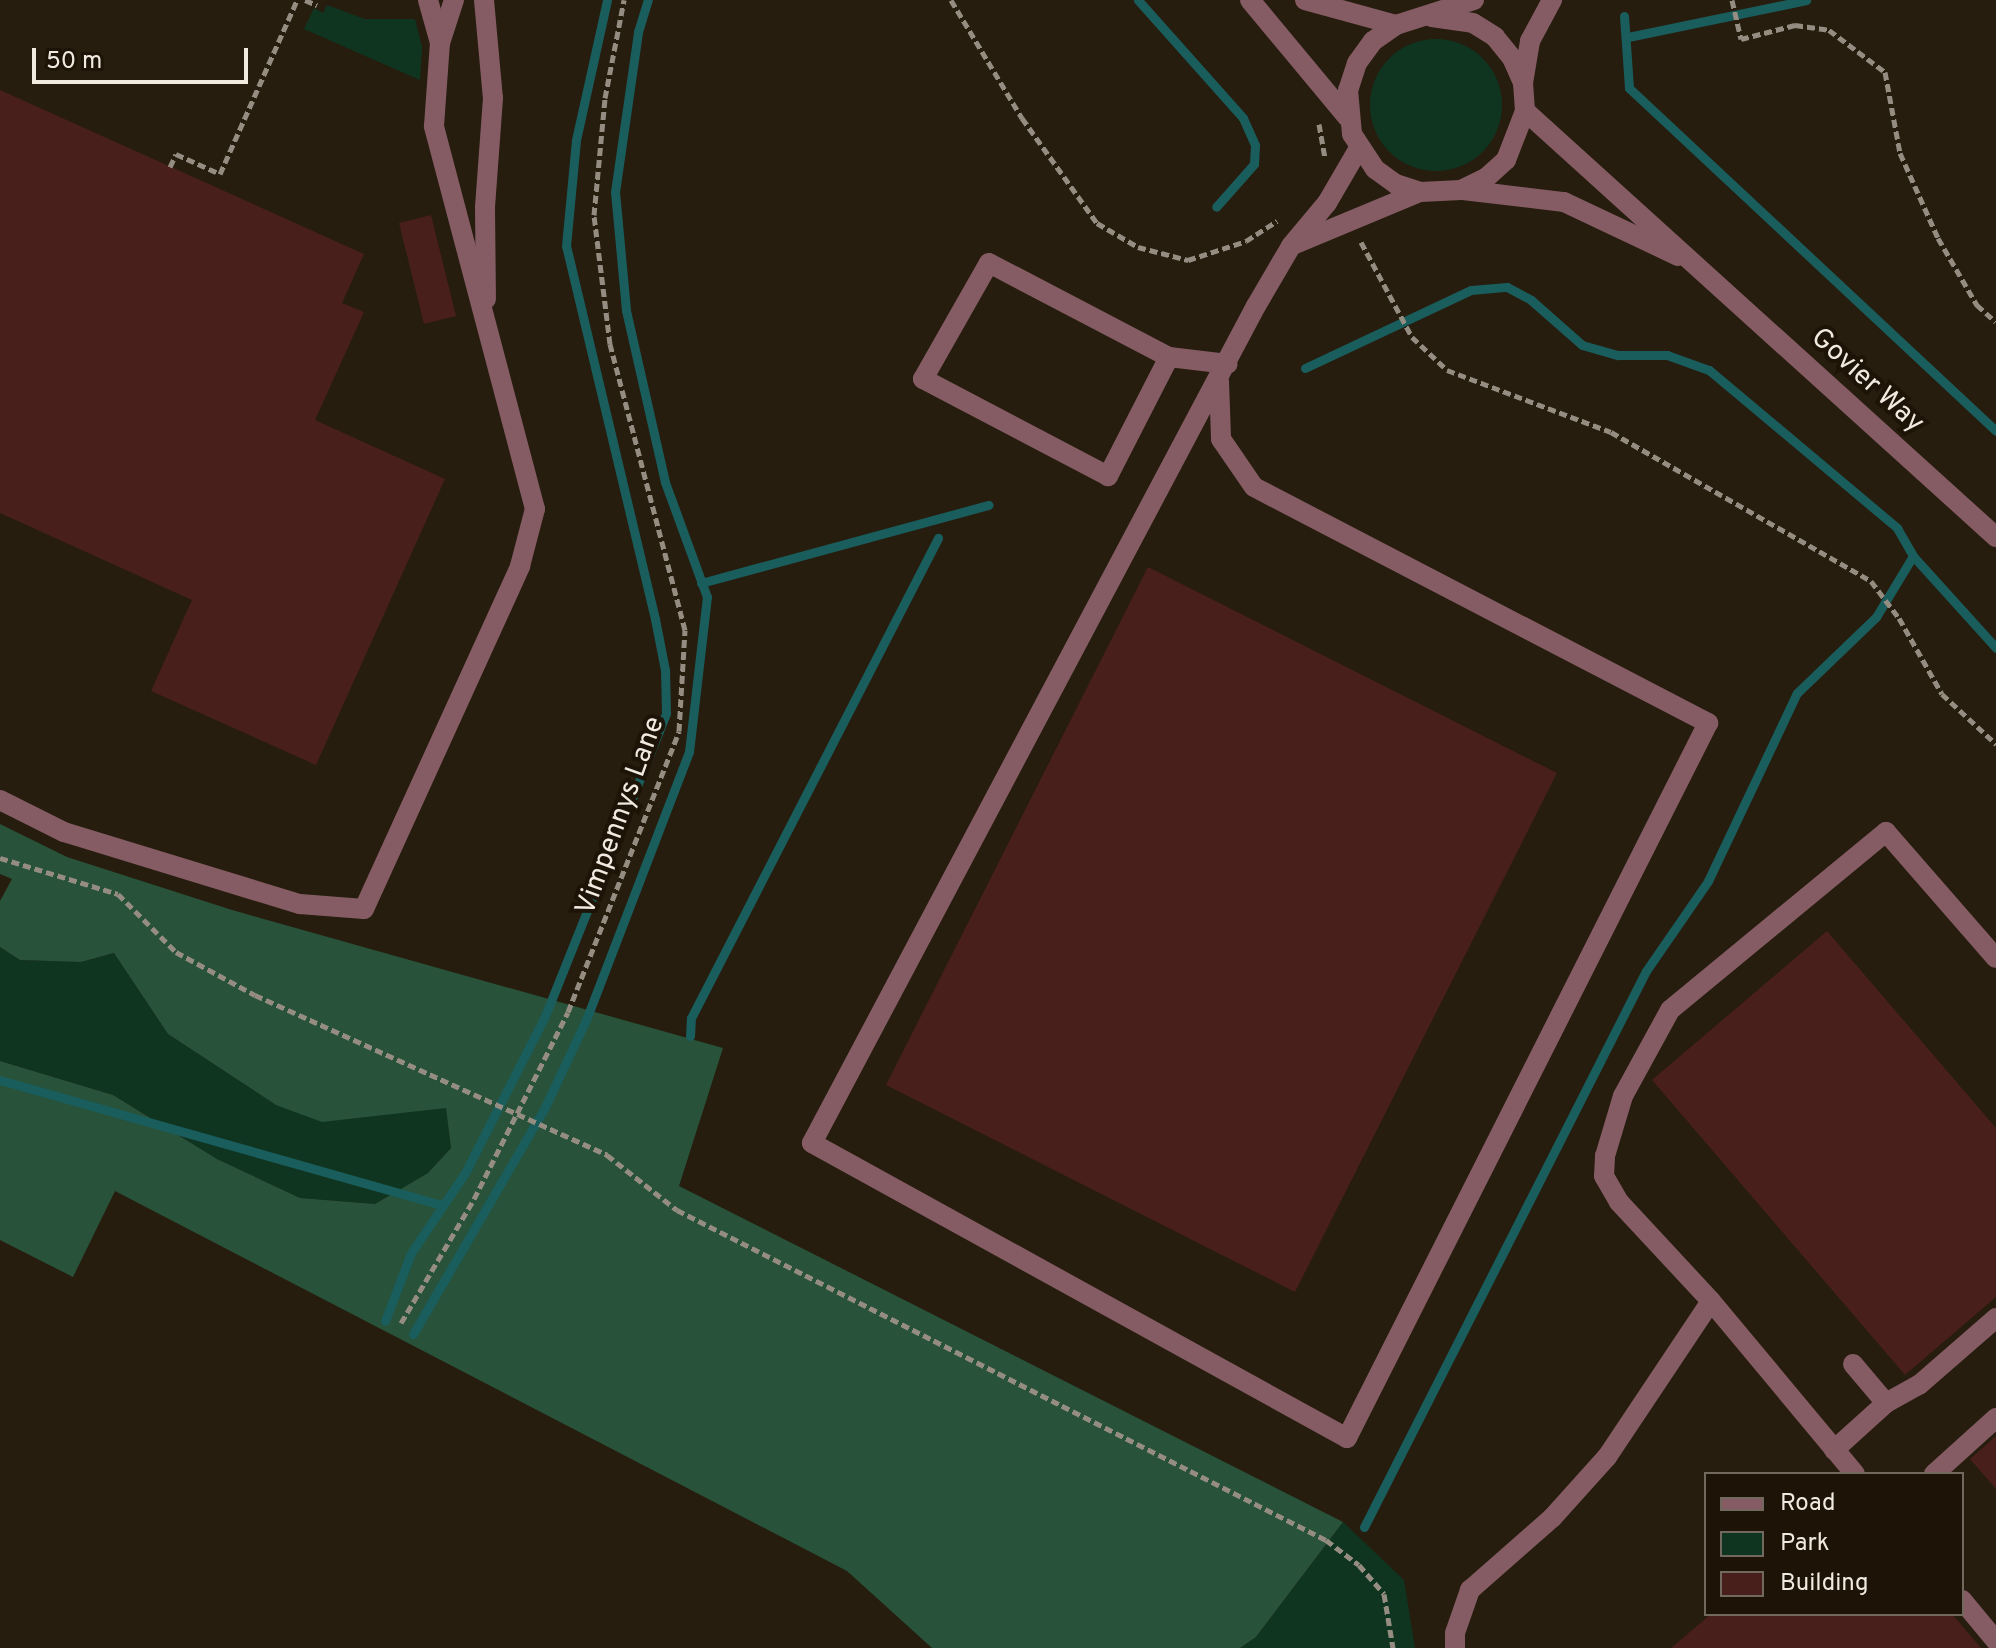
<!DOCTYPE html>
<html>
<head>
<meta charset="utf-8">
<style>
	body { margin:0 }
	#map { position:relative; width:1996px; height:1648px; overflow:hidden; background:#261d0e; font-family:Overpass,sans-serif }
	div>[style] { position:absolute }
	.green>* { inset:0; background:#0f3520 }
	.round { border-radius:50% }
	.forest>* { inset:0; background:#285239 }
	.stream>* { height:9px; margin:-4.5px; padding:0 4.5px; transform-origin:4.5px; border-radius:4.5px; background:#1a5d5d }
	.building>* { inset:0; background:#491f1b }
	.path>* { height:5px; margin-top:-2.5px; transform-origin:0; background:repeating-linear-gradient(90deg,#958d81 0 8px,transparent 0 12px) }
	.minor>* { height:20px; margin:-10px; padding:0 10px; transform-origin:10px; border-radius:10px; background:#865c64 }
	span { translate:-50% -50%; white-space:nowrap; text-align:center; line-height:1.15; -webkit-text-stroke:8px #1d1306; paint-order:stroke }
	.street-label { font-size:28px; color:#f1eae1 }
	.legend { position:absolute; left:1704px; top:1472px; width:260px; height:144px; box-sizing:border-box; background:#1d1306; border:2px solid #72695e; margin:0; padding:10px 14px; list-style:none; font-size:24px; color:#f1eae1 }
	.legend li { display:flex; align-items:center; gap:16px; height:40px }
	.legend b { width:40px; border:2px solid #72695e }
	.scale { position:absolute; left:32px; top:48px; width:216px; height:36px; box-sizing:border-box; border:4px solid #f1eae1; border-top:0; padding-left:10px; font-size:24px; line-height:28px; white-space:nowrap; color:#f1eae1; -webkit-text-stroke:6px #1d1306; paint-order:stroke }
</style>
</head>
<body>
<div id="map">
	<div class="green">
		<i style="clip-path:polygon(327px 5px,365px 19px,415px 19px,422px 47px,420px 80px,304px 29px,314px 8px,323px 13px)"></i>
		<i class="round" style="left:1370px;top:39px;width:132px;height:132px"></i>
		<i style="clip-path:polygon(0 947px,20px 960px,81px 962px,114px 953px,168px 1034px,276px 1105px,446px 1108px,451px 1148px,428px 1173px,375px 1204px,300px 1198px,217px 1159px,113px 1095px,0 1061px)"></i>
		<i style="clip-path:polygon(1343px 1522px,1404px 1580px,1415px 1648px,1240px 1648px,1256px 1637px)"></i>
	</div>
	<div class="forest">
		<i style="clip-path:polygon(0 824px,67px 857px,232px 910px,723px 1048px,679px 1186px,1343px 1522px,1256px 1637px,1240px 1648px,932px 1648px,847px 1571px,115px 1191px,73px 1277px,0 1240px,0 1061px,113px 1095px,217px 1159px,300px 1198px,375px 1204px,428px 1173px,451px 1148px,446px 1108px,322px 1122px,276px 1105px,168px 1034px,114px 953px,81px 962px,20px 960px,0 947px,0 901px,12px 879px,0 874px)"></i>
	</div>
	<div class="stream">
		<i style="left:1138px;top:0;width:158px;rotate:48.3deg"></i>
		<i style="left:1243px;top:118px;width:30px;rotate:66deg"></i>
		<i style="left:1255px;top:145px;width:19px;rotate:93deg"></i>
		<i style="left:1254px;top:164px;width:57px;rotate:131.5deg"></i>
		<i style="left:1624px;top:16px;width:72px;rotate:86deg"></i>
		<i style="left:1629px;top:88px;width:502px;rotate:43.06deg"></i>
		<i style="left:1628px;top:37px;width:182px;rotate:-11.7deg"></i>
		<i style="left:1305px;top:368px;width:183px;rotate:-25.2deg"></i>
		<i style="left:1471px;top:290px;width:36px;rotate:-5deg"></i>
		<i style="left:1507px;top:287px;width:27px;rotate:28deg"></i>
		<i style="left:1531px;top:300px;width:68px;rotate:41.4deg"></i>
		<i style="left:1582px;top:345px;width:37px;rotate:16deg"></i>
		<i style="left:1618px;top:355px;width:49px"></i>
		<i style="left:1667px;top:355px;width:45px;rotate:19.7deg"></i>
		<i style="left:1709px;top:370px;width:246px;rotate:40deg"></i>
		<i style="left:1897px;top:528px;width:32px;rotate:60deg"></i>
		<i style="left:1913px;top:556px;width:124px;rotate:47.9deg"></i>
		<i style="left:701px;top:583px;width:298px;rotate:-15.2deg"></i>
		<i style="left:690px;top:1036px;width:18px;rotate:-87deg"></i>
		<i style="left:691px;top:1018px;width:540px;rotate:-62.77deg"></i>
		<i style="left:0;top:1080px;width:460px;rotate:15.8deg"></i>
		<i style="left:385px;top:1321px;width:73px;rotate:-69.1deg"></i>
		<i style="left:411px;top:1253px;width:97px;rotate:-56deg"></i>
		<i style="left:465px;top:1173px;width:176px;rotate:-63deg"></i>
		<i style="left:545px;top:1016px;width:326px;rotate:-68.2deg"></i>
		<i style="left:666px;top:713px;width:43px;rotate:-91.3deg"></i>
		<i style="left:665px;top:670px;width:52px;rotate:-101.1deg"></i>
		<i style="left:655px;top:619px;width:383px;rotate:-103.4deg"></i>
		<i style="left:566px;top:246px;width:106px;rotate:-84.6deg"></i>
		<i style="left:576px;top:140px;width:143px;rotate:-77.5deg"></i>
		<i style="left:413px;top:1334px;width:263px;rotate:-59.8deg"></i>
		<i style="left:545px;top:1107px;width:96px;rotate:-64.8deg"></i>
		<i style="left:586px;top:1020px;width:287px;rotate:-69deg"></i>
		<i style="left:689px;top:752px;width:156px;rotate:-83.4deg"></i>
		<i style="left:707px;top:597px;width:122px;rotate:-110.1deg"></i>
		<i style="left:665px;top:482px;width:176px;rotate:-102.8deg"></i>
		<i style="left:626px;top:310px;width:119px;rotate:-95.3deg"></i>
		<i style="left:615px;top:192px;width:162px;rotate:-81.8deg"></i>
		<i style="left:638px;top:32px;width:34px;rotate:-73deg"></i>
		<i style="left:1364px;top:1527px;width:623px;rotate:-63.11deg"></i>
		<i style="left:1646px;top:971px;width:109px;rotate:-55.4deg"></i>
		<i style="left:1708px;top:881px;width:208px;rotate:-64.7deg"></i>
		<i style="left:1797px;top:693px;width:110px;rotate:-43.9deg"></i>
		<i style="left:1876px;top:617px;width:71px;rotate:-58.8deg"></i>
	</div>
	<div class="building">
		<i style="clip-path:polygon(0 90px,364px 254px,342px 303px,364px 312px,315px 420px,445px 479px,316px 765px,151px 691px,192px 600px,0 513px)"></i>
		<i style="clip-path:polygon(431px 215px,456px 316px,424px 324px,399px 223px)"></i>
		<i style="clip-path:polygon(1148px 567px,1557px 773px,1295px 1292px,886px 1085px)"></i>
		<i style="clip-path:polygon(1827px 931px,1996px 1128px,1996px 1297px,1905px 1375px,1652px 1080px)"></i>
		<i style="clip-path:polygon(1996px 1436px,1996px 1489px,1970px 1459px)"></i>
		<i style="clip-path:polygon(1711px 1614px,1952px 1614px,1981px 1648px,1671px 1648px)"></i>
	</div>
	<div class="path">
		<i style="left:305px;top:0;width:13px;rotate:23deg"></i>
		<i style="left:951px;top:0;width:138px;rotate:59deg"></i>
		<i style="left:1022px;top:118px;width:129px;rotate:54.5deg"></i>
		<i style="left:1097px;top:223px;width:48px;rotate:30.3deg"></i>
		<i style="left:1138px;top:247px;width:52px;rotate:14.6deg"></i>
		<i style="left:1188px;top:260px;width:61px;rotate:-18.1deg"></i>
		<i style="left:1246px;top:241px;width:37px;rotate:-33deg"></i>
		<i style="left:1732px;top:0;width:40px;rotate:77deg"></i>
		<i style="left:1741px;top:39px;width:56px;rotate:-14.5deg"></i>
		<i style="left:1795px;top:25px;width:34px;rotate:8deg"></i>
		<i style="left:1829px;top:30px;width:70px;rotate:36.9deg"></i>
		<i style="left:1885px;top:72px;width:82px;rotate:79.5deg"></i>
		<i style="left:1900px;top:153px;width:93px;rotate:65.9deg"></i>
		<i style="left:1938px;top:238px;width:78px;rotate:59.8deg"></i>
		<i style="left:1977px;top:305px;width:25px;rotate:42deg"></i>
		<i style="left:1319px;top:124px;width:34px;rotate:80deg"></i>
		<i style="left:170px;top:167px;width:14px;rotate:-65deg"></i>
		<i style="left:176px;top:154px;width:48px;rotate:24.4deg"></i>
		<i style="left:220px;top:174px;width:190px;rotate:-66.1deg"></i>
		<i style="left:1361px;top:242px;width:108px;rotate:61.8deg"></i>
		<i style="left:1412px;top:337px;width:48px;rotate:43.3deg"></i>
		<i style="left:1447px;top:370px;width:175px;rotate:20.7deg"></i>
		<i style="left:1611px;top:432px;width:300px;rotate:29.8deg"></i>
		<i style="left:1871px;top:581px;width:46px;rotate:52.9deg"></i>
		<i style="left:1899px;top:618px;width:87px;rotate:60.5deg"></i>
		<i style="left:1942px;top:694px;width:74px;rotate:42.8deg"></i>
		<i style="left:0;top:858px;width:123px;rotate:17deg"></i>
		<i style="left:118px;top:894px;width:82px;rotate:45deg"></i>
		<i style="left:176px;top:952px;width:90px;rotate:28.6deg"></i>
		<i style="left:255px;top:995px;width:387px;rotate:24.4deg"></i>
		<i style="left:607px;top:1155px;width:89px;rotate:38.2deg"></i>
		<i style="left:677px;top:1210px;width:728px;rotate:26.95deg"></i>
		<i style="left:1326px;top:1540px;width:41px;rotate:37.1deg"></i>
		<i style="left:1359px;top:1565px;width:38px;rotate:49deg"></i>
		<i style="left:1384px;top:1594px;width:55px;rotate:80.5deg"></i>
		<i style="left:401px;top:1323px;width:144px;rotate:-59.5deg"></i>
		<i style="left:474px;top:1199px;width:209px;rotate:-63.3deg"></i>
		<i style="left:568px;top:1012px;width:302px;rotate:-68.4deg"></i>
		<i style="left:679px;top:731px;width:101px;rotate:-86.6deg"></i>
		<i style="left:685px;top:630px;width:296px;rotate:-104.7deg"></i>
		<i style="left:610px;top:344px;width:130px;rotate:-97.1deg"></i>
		<i style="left:594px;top:215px;width:118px;rotate:-84.6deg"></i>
		<i style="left:605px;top:98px;width:100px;rotate:-79deg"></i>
	</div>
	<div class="minor">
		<i style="left:428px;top:0;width:45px;rotate:74.4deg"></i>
		<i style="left:484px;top:0;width:98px;rotate:84.8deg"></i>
		<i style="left:493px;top:98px;width:110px;rotate:94.2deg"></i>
		<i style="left:485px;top:208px;width:91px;rotate:89.4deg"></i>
		<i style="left:1250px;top:0;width:153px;rotate:50.3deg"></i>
		<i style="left:1305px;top:0;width:94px;rotate:15.4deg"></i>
		<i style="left:1474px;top:0;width:82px;rotate:162.2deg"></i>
		<i style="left:1396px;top:25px;width:28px;rotate:145deg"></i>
		<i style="left:1373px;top:41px;width:27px;rotate:126deg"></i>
		<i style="left:1357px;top:63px;width:28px;rotate:108deg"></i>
		<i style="left:1348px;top:90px;width:44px;rotate:84.8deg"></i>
		<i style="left:1352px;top:134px;width:42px;rotate:56.7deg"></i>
		<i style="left:1375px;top:169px;width:26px;rotate:36deg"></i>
		<i style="left:1396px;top:184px;width:25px;rotate:18deg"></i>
		<i style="left:1420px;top:192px;width:41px;rotate:-2.8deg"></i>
		<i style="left:1461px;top:190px;width:28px;rotate:-26deg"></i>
		<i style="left:1486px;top:178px;width:27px;rotate:-42deg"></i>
		<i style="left:1506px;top:160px;width:53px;rotate:-68.8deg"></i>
		<i style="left:1525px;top:111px;width:28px;rotate:-94deg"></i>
		<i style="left:1523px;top:83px;width:43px;rotate:-80.5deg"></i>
		<i style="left:1530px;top:41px;width:47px;rotate:-61.8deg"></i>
		<i style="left:1432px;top:17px;width:41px;rotate:8.3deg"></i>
		<i style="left:1473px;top:23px;width:26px;rotate:32deg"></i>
		<i style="left:1495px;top:37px;width:27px;rotate:51deg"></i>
		<i style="left:1512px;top:58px;width:27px;rotate:66deg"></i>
		<i style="left:1525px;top:111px;width:635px;rotate:42.13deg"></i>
		<i style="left:1463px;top:190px;width:102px;rotate:6.8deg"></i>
		<i style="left:1564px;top:202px;width:126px;rotate:25.3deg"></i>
		<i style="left:1295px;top:244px;width:135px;rotate:-22.6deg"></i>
		<i style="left:1169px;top:357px;width:134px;rotate:117.1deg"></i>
		<i style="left:1108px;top:476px;width:209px;rotate:-152.3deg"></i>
		<i style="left:923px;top:379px;width:133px;rotate:-60.4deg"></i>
		<i style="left:989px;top:263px;width:203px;rotate:27.6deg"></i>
		<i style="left:1169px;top:357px;width:59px;rotate:6.8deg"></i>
		<i style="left:1219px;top:381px;width:58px;rotate:88deg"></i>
		<i style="left:1221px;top:439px;width:58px;rotate:55.5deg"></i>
		<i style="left:1254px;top:487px;width:512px;rotate:27.47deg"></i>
		<i style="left:1708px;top:723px;width:801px;rotate:116.79deg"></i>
		<i style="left:1347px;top:1438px;width:611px;rotate:-151.13deg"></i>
		<i style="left:812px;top:1143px;width:947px;rotate:-62.06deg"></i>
		<i style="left:1256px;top:306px;width:69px;rotate:-59.7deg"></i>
		<i style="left:1291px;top:246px;width:56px;rotate:-50.1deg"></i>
		<i style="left:1327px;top:203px;width:64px;rotate:-59.8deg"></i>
		<i style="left:0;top:800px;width:72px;rotate:26.6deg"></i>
		<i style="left:64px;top:832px;width:247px;rotate:17deg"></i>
		<i style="left:300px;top:904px;width:64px;rotate:4.5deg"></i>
		<i style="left:364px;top:909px;width:377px;rotate:-65.5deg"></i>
		<i style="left:520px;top:566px;width:59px;rotate:-75.3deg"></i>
		<i style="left:535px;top:509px;width:396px;rotate:-104.8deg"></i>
		<i style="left:434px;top:126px;width:83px;rotate:-85.9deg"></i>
		<i style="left:440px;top:43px;width:45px;rotate:-72deg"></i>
		<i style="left:1853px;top:1364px;width:51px;rotate:49.8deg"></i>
		<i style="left:1834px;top:1450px;width:70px;rotate:-42.1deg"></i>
		<i style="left:1886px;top:1403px;width:38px;rotate:-29deg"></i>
		<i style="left:1919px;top:1385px;width:102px;rotate:-41deg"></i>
		<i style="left:1855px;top:1474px;width:225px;rotate:-129.8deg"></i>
		<i style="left:1711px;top:1301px;width:135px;rotate:-132.9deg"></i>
		<i style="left:1619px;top:1202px;width:30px;rotate:-120deg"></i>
		<i style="left:1604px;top:1176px;width:20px;rotate:-87deg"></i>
		<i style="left:1605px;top:1156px;width:63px;rotate:-73.3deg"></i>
		<i style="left:1623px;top:1096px;width:98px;rotate:-61.3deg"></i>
		<i style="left:1670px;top:1010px;width:280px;rotate:-39.5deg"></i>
		<i style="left:1886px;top:832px;width:167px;rotate:48.9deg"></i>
		<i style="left:1934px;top:1474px;width:84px;rotate:-42.1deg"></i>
		<i style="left:1962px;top:1600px;width:53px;rotate:50.3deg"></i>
		<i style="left:1455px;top:1648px;width:15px;rotate:-90deg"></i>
		<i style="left:1455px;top:1633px;width:46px;rotate:-70.8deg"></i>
		<i style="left:1470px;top:1590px;width:109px;rotate:-41.3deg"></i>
		<i style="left:1552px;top:1518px;width:82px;rotate:-48deg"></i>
		<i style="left:1607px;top:1457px;width:187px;rotate:-56.3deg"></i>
	</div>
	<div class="street-label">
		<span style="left:1867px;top:381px;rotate:42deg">Govier Way</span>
		<span style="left:621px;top:816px;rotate:-70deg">Vimpennys Lane</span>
	</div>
	<ul class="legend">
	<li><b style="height:10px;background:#865c64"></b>Road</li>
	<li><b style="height:22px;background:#0f3520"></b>Park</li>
	<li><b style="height:22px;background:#491f1b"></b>Building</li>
	</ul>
	<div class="scale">50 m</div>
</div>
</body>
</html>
